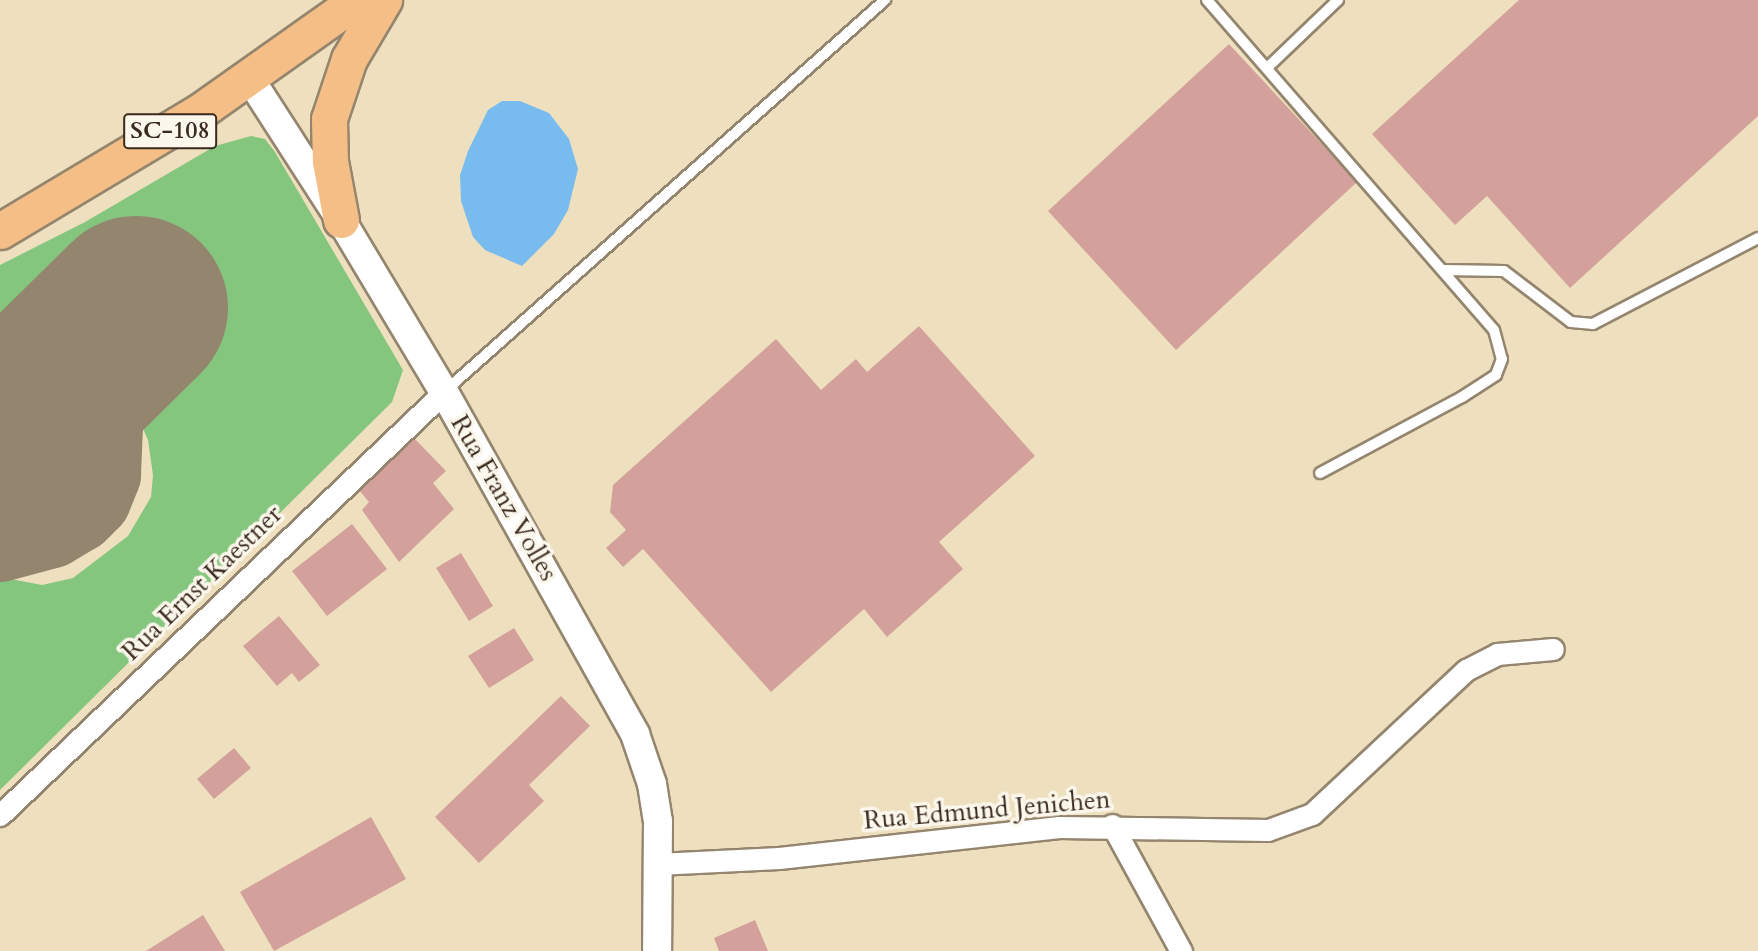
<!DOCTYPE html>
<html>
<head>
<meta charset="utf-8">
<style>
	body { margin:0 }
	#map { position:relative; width:1758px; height:951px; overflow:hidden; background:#eee0be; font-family:Cardo,serif }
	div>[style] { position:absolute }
	.green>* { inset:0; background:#85c67f }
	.water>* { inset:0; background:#78bbee }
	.taxiway>* { height:74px; margin:-37px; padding:0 37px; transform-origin:37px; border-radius:37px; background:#94856e }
	.runway>* { height:184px; margin:-92px; padding:0 92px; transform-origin:92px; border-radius:92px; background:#94856e }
	.building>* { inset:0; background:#d4a09b }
	.roads { filter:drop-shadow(2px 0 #94856e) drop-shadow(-2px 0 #94856e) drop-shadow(0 2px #94856e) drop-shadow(0 -2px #94856e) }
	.service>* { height:10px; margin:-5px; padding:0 5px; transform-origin:5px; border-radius:5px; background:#fff }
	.minor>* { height:21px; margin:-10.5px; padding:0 10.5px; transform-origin:10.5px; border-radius:10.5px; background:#fff }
	.tertiary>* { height:28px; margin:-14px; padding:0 14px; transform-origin:14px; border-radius:14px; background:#fff }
	.primary>* { height:35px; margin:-17.5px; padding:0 17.5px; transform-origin:17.5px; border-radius:17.5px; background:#f6be87 }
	span { translate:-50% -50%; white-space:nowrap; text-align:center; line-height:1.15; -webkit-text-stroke:7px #fbf7ec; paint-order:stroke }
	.shield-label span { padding:2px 5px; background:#fbf7ec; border:2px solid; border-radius:5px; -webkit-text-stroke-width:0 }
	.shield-label { font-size:24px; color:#3b2a1e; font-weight:700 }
	.street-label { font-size:26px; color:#3b2a1e }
</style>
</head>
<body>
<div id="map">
	<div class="green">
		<i style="clip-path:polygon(251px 136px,265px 139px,275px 152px,403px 370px,392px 402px,0 790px,0 577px,42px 585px,73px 578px,128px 536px,151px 497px,153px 475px,148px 440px,132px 403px,189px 342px,105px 258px,0 359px,0 265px,85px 222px,215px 146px)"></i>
	</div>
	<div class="water">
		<i style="clip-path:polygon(502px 101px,520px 101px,549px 113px,569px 139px,578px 169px,568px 210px,554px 234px,522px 266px,485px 250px,473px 237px,461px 201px,460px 175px,468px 151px,488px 110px)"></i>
	</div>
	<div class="taxiway">
		<i style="left:0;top:545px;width:54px;rotate:-15.1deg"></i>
		<i style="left:52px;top:531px;width:31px;rotate:-31deg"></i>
		<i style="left:79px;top:515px;width:21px;rotate:-45deg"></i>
		<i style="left:94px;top:500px;width:27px;rotate:-68deg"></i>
		<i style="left:104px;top:475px;width:49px;rotate:-87.7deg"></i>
		<i style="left:106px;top:426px;width:73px;rotate:-104.2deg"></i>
	</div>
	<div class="runway">
		<i style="left:0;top:442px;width:191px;rotate:-44.6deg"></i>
	</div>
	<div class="building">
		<i style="clip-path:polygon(1519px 0,1758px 0,1758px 116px,1570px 288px,1487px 196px,1455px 225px,1372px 134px)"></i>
		<i style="clip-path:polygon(1229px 44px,1357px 182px,1176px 350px,1048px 211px)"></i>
		<i style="clip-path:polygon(919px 326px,1035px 456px,939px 542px,963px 569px,887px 637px,864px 609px,771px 692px,643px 549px,623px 567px,606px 548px,626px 530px,610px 512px,613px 485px,776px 339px,821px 390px,856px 359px,867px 372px)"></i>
		<i style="clip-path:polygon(414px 438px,446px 471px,433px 483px,454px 509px,399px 562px,362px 510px,369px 502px,358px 489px)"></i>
		<i style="clip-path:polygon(352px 524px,387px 569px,327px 616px,292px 571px)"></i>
		<i style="clip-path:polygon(461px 553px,493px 606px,469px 621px,436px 568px)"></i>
		<i style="clip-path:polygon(279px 616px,320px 665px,299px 682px,292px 673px,277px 686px,243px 646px)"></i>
		<i style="clip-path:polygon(514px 628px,534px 660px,489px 688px,468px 656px)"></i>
		<i style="clip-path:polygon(561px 696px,590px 726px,529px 785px,544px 801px,479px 863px,435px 817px)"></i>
		<i style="clip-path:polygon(234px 748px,251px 768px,214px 799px,197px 779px)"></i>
		<i style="clip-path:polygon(371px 817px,406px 879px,274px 951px,240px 892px)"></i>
		<i style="clip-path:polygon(203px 915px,225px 951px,146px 951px)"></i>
		<i style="clip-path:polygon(755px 920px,768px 951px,719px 951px,714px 938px)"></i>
	</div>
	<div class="roads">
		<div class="service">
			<i style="left:1207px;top:0;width:437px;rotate:49deg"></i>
			<i style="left:1494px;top:330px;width:30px;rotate:75deg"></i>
			<i style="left:1502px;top:359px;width:17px;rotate:111deg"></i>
			<i style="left:1496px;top:375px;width:40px;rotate:147.1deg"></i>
			<i style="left:1462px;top:397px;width:161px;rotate:151.8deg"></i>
			<i style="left:1268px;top:67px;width:97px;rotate:-43.7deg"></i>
			<i style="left:1443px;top:270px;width:61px;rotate:0.9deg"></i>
			<i style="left:1504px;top:271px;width:84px;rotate:37.3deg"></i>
			<i style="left:1571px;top:322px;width:22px;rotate:5deg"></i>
			<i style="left:1593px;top:324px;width:186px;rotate:-27.5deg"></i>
			<i style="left:445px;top:391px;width:589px;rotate:-41.63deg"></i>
		</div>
		<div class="minor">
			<i style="left:0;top:815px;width:613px;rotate:-43.61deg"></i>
			<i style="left:1112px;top:825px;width:144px;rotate:61.3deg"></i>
			<i style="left:657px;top:864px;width:122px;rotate:-2.8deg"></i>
			<i style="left:779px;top:858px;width:282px;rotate:-6.3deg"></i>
			<i style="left:1059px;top:827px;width:209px;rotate:0.8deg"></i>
			<i style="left:1268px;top:830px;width:47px;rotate:-20deg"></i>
			<i style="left:1312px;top:814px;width:211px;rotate:-43.1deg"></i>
			<i style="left:1466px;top:670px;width:35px;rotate:-27deg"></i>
			<i style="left:1497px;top:654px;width:56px;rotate:-5.1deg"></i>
		</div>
		<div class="tertiary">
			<i style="left:250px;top:79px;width:168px;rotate:57.2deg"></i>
			<i style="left:341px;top:220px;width:200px;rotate:59.1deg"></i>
			<i style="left:444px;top:392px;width:392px;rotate:60.8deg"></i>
			<i style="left:635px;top:734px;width:53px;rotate:71.2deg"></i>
			<i style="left:652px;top:784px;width:37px;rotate:81deg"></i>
			<i style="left:658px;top:821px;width:130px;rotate:90.4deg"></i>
		</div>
		<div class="primary">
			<i style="left:341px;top:220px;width:60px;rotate:-100.6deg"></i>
			<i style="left:330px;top:161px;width:42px;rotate:-91.4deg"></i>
			<i style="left:329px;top:119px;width:63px;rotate:-71.6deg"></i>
			<i style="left:349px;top:59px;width:69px;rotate:-59.3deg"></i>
			<i style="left:0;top:231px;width:232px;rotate:-30.9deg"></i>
			<i style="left:199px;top:112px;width:194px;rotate:-35.3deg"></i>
		</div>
	</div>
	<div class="shield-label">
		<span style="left:170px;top:131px">SC-108</span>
	</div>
	<div class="street-label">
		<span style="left:504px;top:498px;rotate:60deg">Rua Franz Volles</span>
		<span style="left:202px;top:583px;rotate:-44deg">Rua Ernst Kaestner</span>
		<span style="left:987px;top:810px;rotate:-5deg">Rua Edmund Jenichen</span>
	</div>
</div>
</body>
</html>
